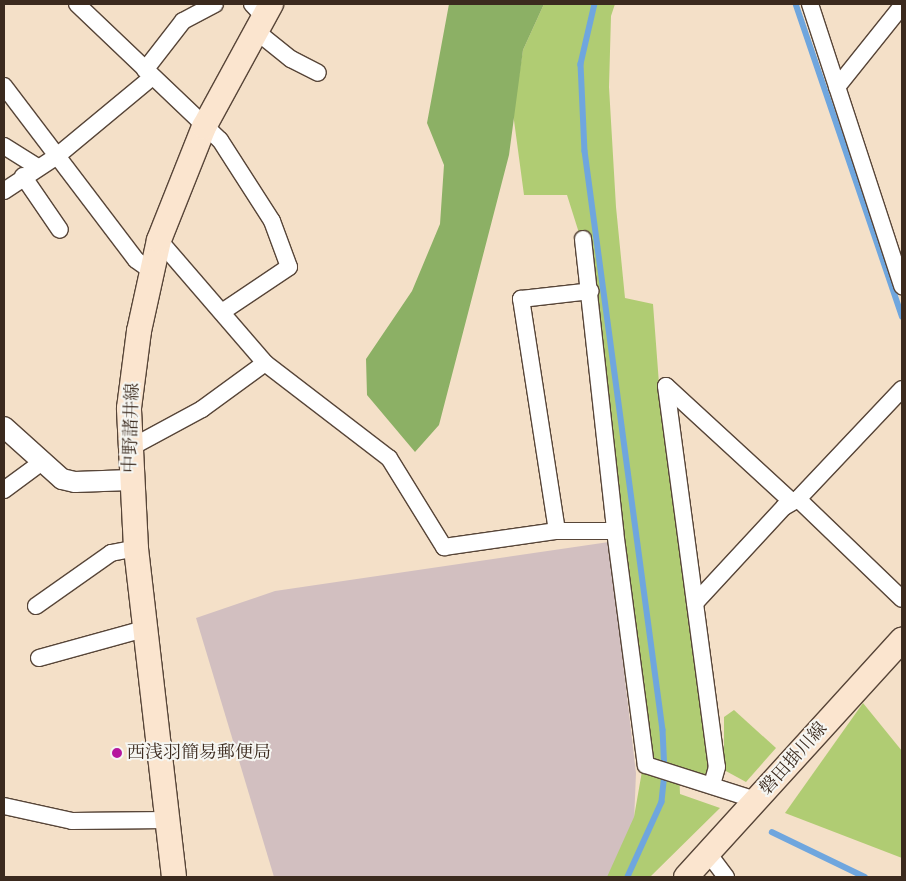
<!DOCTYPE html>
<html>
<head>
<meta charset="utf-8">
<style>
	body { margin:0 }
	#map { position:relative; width:906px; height:881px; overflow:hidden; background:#f4e0c8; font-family:"Old Standard TT","Noto Serif JP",serif }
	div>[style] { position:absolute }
	.industrial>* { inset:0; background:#d2bfc0 }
	.green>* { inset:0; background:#b0cc73 }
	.forest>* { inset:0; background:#8cb065 }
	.stream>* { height:5.5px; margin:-2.75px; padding:0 2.75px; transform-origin:2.75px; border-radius:2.75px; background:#6fa6de }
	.roads { filter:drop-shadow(1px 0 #574538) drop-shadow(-1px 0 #574538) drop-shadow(0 1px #574538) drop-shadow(0 -1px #574538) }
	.minor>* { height:16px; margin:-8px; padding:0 8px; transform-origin:8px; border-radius:8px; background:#fff }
	.tertiary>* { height:20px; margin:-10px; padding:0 10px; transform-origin:10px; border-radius:10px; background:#fff }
	.secondary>* { height:24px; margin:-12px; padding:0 12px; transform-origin:12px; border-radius:12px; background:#fbe5cf }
	.dots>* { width:14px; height:14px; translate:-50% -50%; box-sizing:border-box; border:2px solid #f6f6f2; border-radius:50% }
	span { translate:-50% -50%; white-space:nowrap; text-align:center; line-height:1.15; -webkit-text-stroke:4px #f6f6f2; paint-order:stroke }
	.street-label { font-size:18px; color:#3b2a1e }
	.poi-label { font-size:18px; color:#3b2a1e }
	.left { translate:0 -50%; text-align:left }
	.frame { position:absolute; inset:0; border:5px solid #3b2a1e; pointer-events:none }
</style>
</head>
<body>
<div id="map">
	<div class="industrial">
		<i style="clip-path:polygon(609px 542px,636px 773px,634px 822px,613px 877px,274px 877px,196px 618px,275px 591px)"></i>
	</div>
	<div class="green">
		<i style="clip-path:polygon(544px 4px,615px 4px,611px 16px,609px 87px,616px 207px,625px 298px,653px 304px,660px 397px,715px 776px,679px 770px,680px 794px,720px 808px,650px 877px,607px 877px,634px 817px,645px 754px,585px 252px,567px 195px,524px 195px,513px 113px,523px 50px)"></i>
		<i style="clip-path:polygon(863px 703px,902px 751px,902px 858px,785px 813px)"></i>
		<i style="clip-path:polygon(734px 710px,776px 748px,746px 782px,724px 770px,724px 717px)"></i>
	</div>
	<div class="forest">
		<i style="clip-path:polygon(449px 4px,544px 4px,523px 50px,509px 155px,439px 425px,415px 452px,367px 395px,366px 359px,412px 291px,440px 224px,444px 165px,427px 123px)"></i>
	</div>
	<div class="stream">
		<i style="left:595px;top:4px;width:62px;rotate:103.1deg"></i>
		<i style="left:581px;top:64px;width:87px;rotate:87.4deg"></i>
		<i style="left:585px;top:151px;width:584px;rotate:82.33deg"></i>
		<i style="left:663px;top:730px;width:43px;rotate:87.3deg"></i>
		<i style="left:665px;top:773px;width:29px;rotate:96deg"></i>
		<i style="left:662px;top:802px;width:82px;rotate:114.4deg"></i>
		<i style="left:796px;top:4px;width:330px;rotate:71.2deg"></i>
		<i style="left:772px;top:832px;width:103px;rotate:25.8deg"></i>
	</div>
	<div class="roads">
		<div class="minor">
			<i style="left:77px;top:4px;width:197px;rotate:43.6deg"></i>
			<i style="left:220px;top:140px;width:96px;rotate:57.3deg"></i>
			<i style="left:272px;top:221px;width:49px;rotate:69.7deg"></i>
			<i style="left:289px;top:267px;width:81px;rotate:146.1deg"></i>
			<i style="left:252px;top:4px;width:18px;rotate:47deg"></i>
			<i style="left:810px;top:4px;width:297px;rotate:71.9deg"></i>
			<i style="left:256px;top:31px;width:45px;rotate:38.7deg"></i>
			<i style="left:291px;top:59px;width:30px;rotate:27deg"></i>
			<i style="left:145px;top:70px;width:62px;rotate:-52.2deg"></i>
			<i style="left:183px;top:21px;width:36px;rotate:-28deg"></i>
			<i style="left:4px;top:86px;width:218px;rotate:52.8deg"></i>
			<i style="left:136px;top:260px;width:19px;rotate:35deg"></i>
			<i style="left:837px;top:87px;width:104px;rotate:-51.3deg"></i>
			<i style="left:4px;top:146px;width:40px;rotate:32deg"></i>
			<i style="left:23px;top:176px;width:65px;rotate:55.6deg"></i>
			<i style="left:4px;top:191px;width:64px;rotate:-33.4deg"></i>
			<i style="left:57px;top:156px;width:124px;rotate:-39.7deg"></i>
			<i style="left:583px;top:239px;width:294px;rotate:83.7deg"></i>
			<i style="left:159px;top:240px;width:162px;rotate:49.2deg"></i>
			<i style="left:265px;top:363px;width:156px;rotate:37.5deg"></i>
			<i style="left:389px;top:458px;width:105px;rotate:58.3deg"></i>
			<i style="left:444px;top:547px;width:114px;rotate:-8.1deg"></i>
			<i style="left:557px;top:531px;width:58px"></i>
			<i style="left:615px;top:531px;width:236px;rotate:82.5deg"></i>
			<i style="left:646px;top:765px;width:115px;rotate:17.7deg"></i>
			<i style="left:666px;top:386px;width:384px;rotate:82.4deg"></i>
			<i style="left:717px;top:767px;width:19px;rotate:106deg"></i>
			<i style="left:666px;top:386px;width:171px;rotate:42.6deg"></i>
			<i style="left:902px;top:389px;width:151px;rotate:133.4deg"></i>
			<i style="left:798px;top:499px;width:144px;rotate:43.9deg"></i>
			<i style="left:130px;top:448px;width:82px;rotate:-28.4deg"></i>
			<i style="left:202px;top:409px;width:78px;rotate:-36.1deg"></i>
			<i style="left:4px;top:490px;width:47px;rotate:-36.4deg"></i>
			<i style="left:557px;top:531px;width:235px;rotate:-98.8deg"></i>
			<i style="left:521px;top:299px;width:70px;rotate:-6.5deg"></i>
			<i style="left:695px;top:603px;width:131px;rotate:-47.2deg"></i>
			<i style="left:784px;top:507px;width:16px;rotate:-30deg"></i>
			<i style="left:36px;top:606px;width:92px;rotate:-35.2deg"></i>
			<i style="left:111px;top:553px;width:25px;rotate:-11deg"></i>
			<i style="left:39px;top:658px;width:109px;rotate:-15.4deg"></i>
			<i style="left:4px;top:806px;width:70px;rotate:12.4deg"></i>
			<i style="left:72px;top:821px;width:95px;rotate:-0.6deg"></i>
			<i style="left:708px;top:853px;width:30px;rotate:53deg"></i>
		</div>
		<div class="tertiary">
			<i style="left:4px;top:427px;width:78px;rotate:41.9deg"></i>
			<i style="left:62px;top:479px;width:13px;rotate:13deg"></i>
			<i style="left:75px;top:482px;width:56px;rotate:-2deg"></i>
		</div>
		<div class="secondary">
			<i style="left:174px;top:877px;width:331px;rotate:-96.6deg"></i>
			<i style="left:136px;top:548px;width:140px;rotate:-92.9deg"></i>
			<i style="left:129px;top:408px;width:78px;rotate:-82.6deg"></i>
			<i style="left:139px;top:331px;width:93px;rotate:-77.6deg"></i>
			<i style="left:159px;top:240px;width:122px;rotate:-68.3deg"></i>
			<i style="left:204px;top:127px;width:140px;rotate:-61.4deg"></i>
			<i style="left:686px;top:877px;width:321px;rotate:-47.7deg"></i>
		</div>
	</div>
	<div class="dots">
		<i style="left:117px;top:753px;background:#b5179e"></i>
	</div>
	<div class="street-label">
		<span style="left:132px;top:428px;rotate:-88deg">中野諸井線</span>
		<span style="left:794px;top:759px;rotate:-48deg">磐田掛川線</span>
	</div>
	<div class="poi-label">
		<span class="left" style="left:127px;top:753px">西浅羽簡易郵便局</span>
	</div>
	<div class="frame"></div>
</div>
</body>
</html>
